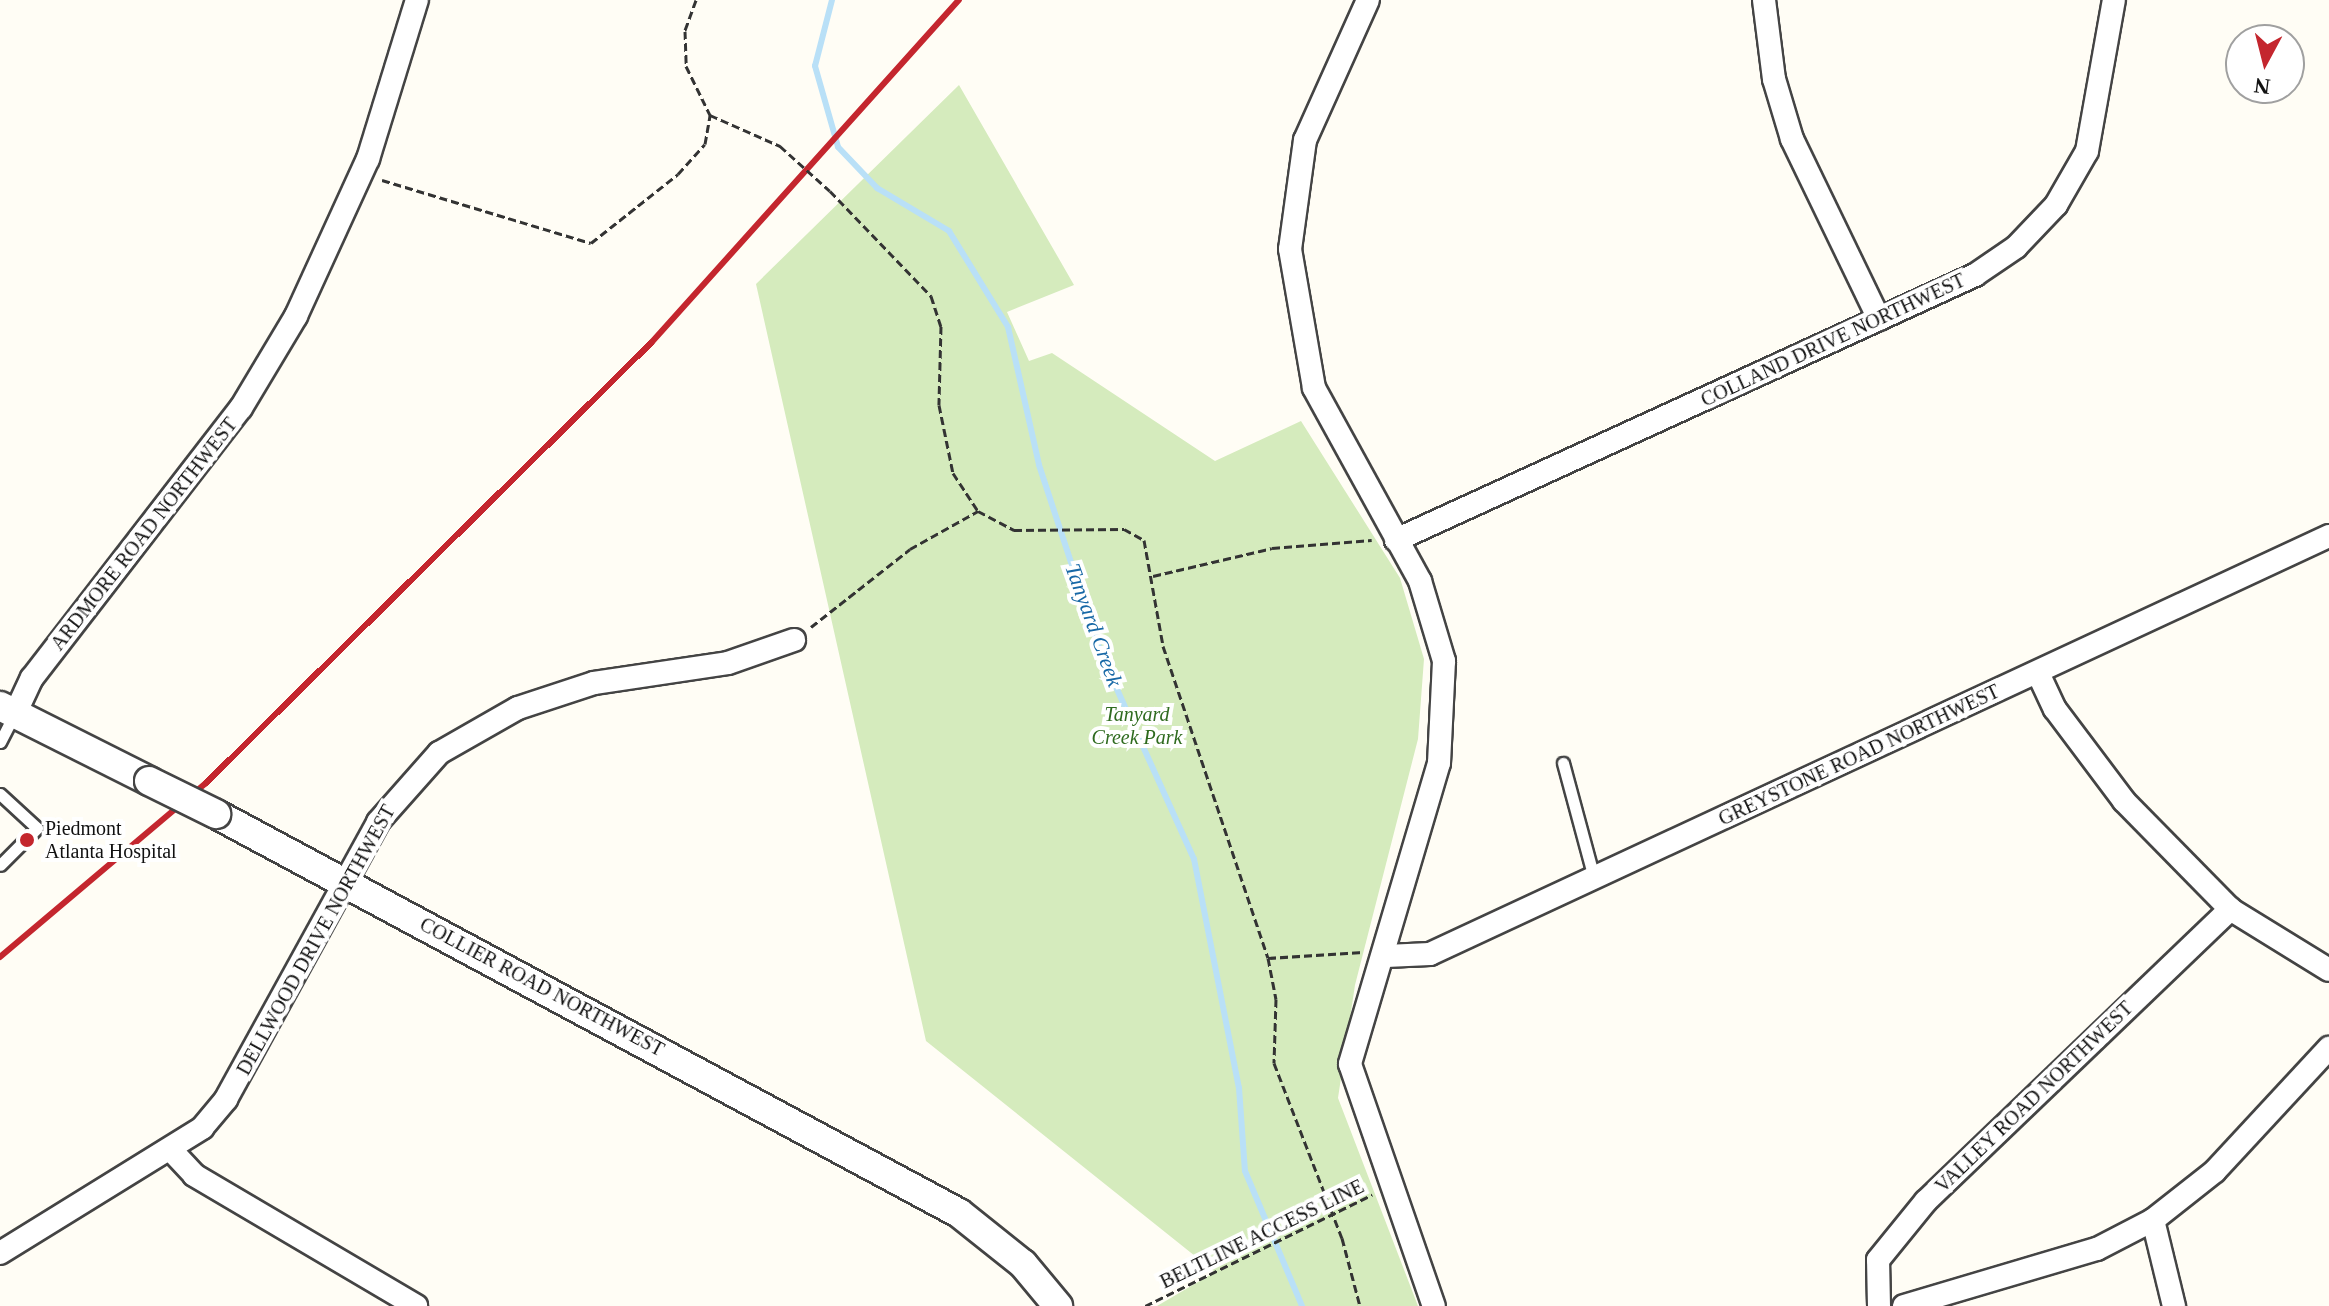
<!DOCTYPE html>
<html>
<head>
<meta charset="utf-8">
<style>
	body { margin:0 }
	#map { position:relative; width:2329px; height:1306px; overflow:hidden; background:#fffdf5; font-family:Georgia,serif }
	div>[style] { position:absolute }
	.green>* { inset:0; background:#d5ebbd }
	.stream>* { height:6px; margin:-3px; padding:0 3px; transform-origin:3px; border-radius:3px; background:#b9e0f7 }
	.path>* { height:3px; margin-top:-1.5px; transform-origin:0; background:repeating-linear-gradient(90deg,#333 0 8px,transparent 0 12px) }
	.roads { filter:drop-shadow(2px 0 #444) drop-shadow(-2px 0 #444) drop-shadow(0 2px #444) drop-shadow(0 -2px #444) }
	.service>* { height:11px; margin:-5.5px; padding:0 5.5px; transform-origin:5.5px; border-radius:5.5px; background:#fff }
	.minor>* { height:22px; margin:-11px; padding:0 11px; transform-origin:11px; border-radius:11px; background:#fff }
	.tertiary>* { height:28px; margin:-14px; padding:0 14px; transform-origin:14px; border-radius:14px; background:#fff }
	.rail>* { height:6px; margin:-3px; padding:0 3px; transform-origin:3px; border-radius:3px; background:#c4262e }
	.path-bridge>* { height:3px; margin-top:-1.5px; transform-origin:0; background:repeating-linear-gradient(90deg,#333 0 8px,transparent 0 12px) }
	.bridges { filter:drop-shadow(2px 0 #444) drop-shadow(-2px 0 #444) drop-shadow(0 2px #444) drop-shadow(0 -2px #444) }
	.tertiary-bridge>* { height:28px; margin:-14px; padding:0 14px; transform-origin:14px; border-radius:14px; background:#fff }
	.dots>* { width:22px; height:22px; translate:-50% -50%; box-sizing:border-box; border:4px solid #fff; border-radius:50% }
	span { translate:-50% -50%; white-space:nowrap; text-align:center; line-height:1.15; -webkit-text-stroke:8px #fff; paint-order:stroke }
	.street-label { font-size:20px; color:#111 }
	.park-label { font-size:20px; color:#2f6b1f; font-style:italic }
	.poi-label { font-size:20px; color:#111 }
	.left { translate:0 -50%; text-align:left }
	.water-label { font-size:22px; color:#1768a6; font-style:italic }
	.north { position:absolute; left:2225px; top:24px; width:80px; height:80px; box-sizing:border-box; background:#fff; border:2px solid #a0a0a0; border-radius:50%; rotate:187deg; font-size:22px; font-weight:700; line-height:32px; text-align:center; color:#111 }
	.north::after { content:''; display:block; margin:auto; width:28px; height:36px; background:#c4262e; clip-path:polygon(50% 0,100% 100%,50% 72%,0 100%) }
</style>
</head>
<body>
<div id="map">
	<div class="green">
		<i style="clip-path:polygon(959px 85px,1074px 285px,1007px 312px,1029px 361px,1052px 353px,1215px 461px,1301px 421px,1400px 578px,1424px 659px,1418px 739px,1355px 985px,1338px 1098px,1418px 1306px,1157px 1306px,1215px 1272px,926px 1041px,756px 284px)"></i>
	</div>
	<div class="stream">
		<i style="left:832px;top:0;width:68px;rotate:104.4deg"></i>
		<i style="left:815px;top:66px;width:84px;rotate:74.1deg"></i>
		<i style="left:838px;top:147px;width:57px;rotate:46.4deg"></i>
		<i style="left:877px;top:188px;width:84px;rotate:30.8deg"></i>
		<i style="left:949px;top:231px;width:113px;rotate:58.4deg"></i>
		<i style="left:1008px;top:327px;width:141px;rotate:77.3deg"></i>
		<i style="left:1039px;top:465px;width:199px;rotate:71.8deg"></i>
		<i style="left:1101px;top:654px;width:225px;rotate:65.6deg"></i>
		<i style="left:1194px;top:859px;width:233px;rotate:78.9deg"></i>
		<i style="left:1239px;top:1088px;width:83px;rotate:85.9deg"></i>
		<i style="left:1245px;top:1171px;width:147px;rotate:67.1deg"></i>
	</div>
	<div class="path">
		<i style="left:696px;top:0;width:33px;rotate:110deg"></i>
		<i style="left:685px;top:31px;width:35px;rotate:88deg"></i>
		<i style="left:686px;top:66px;width:55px;rotate:63.9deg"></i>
		<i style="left:710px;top:115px;width:77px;rotate:23.9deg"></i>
		<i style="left:382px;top:180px;width:218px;rotate:16.8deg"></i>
		<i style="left:591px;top:243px;width:111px;rotate:-38.4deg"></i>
		<i style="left:678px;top:174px;width:40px;rotate:-48deg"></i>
		<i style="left:705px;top:144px;width:29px;rotate:-80deg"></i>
		<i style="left:830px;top:191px;width:146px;rotate:46.1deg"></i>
		<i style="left:931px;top:296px;width:32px;rotate:72deg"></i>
		<i style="left:941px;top:326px;width:79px;rotate:91.5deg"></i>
		<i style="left:939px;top:405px;width:69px;rotate:78.4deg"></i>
		<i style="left:953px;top:473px;width:45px;rotate:56.7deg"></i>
		<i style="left:978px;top:511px;width:41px;rotate:27.8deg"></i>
		<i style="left:1014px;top:530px;width:110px;rotate:-0.5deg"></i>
		<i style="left:1124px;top:529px;width:23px;rotate:29deg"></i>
		<i style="left:1144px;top:540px;width:108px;rotate:79.8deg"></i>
		<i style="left:1163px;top:646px;width:329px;rotate:71.4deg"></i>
		<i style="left:1268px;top:958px;width:42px;rotate:79deg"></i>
		<i style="left:1276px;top:999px;width:64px;rotate:91.8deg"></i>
		<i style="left:1274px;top:1063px;width:188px;rotate:68.8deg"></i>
		<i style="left:1342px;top:1238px;width:70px;rotate:75.2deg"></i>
		<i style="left:1153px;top:576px;width:122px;rotate:-13.2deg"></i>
		<i style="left:1272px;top:548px;width:100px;rotate:-4.6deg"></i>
		<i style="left:811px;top:627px;width:126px;rotate:-38.2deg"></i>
		<i style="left:910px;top:549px;width:78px;rotate:-29.2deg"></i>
		<i style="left:1268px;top:958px;width:95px;rotate:-3.6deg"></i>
		<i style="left:1145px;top:1306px;width:253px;rotate:-26.1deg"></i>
	</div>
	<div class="roads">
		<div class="service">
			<i style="left:0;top:742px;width:31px;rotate:-63deg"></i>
			<i style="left:1563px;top:763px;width:119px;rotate:74.9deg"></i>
			<i style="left:0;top:794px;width:50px;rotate:42.6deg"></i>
			<i style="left:37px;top:828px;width:52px;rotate:135deg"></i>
		</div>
		<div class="minor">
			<i style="left:1368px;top:0;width:154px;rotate:114.2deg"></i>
			<i style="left:1305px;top:140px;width:110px;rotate:97.8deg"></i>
			<i style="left:1290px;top:249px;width:141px;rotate:80.2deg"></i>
			<i style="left:1314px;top:388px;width:220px;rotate:61.2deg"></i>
			<i style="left:1420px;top:581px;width:84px;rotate:73.3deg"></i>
			<i style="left:1444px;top:661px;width:102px;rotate:92.8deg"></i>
			<i style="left:1439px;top:763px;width:314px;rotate:106.5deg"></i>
			<i style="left:1350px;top:1064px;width:256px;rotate:70.9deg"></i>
			<i style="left:1764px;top:0;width:80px;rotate:82.8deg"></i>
			<i style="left:1774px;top:79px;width:63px;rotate:73.3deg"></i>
			<i style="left:1792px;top:139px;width:200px;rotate:64.2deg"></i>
			<i style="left:1396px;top:540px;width:637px;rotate:-24.59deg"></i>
			<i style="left:1975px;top:275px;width:50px;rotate:-34.3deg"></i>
			<i style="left:2016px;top:247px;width:58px;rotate:-46.4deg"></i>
			<i style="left:2056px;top:205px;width:62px;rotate:-60.1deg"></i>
			<i style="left:2087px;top:151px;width:153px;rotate:-79.9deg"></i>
			<i style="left:2038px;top:673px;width:40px;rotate:65deg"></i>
			<i style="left:2055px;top:709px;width:115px;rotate:53.1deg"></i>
			<i style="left:2124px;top:801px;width:151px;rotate:45.5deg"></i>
			<i style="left:2230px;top:909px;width:116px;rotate:31.6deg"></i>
			<i style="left:15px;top:714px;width:40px;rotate:-65deg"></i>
			<i style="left:32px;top:678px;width:341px;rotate:-52.3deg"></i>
			<i style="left:241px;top:408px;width:107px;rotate:-59.1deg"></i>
			<i style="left:296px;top:316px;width:173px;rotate:-65.4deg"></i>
			<i style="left:368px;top:159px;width:166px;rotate:-72.9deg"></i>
			<i style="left:1386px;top:956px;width:44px;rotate:-2.6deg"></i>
			<i style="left:1430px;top:954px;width:991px;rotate:-24.94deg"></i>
			<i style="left:171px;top:1150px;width:34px;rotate:47deg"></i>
			<i style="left:194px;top:1175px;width:258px;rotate:30.5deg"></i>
			<i style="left:2153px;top:1220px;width:89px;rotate:76.3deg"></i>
			<i style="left:0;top:1253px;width:238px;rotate:-31.7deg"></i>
			<i style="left:202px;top:1128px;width:38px;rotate:-50deg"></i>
			<i style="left:226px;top:1099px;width:316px;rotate:-61.2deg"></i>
			<i style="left:378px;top:822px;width:92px;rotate:-48.5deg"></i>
			<i style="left:439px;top:753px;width:91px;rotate:-29.7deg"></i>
			<i style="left:518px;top:708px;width:80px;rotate:-18.2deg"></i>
			<i style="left:594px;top:683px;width:135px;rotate:-8.5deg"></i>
			<i style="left:728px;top:663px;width:70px;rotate:-19.2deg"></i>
			<i style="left:1879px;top:1306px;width:46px;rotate:-91.2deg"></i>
			<i style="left:1878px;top:1260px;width:76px;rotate:-50.9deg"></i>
			<i style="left:1926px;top:1201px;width:422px;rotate:-43.8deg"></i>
			<i style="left:1904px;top:1306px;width:201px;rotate:-16.5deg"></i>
			<i style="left:2097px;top:1249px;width:63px;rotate:-27.4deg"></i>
			<i style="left:2153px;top:1220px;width:79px;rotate:-38.3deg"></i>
			<i style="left:2215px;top:1171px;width:168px;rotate:-47.2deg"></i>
		</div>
		<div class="tertiary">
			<i style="left:0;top:706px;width:167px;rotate:26.7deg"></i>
			<i style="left:216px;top:814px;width:843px;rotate:28.24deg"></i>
			<i style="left:959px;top:1213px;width:82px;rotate:38.6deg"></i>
			<i style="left:1023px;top:1264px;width:55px;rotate:50.2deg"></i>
		</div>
	</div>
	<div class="rail">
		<i style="left:0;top:957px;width:270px;rotate:-40.2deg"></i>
		<i style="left:206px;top:783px;width:626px;rotate:-44.68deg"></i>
		<i style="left:651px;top:343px;width:461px;rotate:-48.1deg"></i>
	</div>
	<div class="path-bridge">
		<i style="left:780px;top:146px;width:67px;rotate:42deg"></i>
	</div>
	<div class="bridges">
		<div class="tertiary-bridge">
			<i style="left:149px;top:781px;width:75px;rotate:26.2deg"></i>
		</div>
	</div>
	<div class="dots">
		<i style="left:27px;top:840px;background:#c4262e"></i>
	</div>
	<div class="street-label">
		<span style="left:1833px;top:340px;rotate:-25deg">COLLAND DRIVE NORTHWEST</span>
		<span style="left:144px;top:534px;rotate:-52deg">ARDMORE ROAD NORTHWEST</span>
		<span style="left:1859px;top:755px;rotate:-25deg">GREYSTONE ROAD NORTHWEST</span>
		<span style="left:316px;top:940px;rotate:-61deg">DELLWOOD DRIVE NORTHWEST</span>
		<span style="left:542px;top:987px;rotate:28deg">COLLIER ROAD NORTHWEST</span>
		<span style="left:2034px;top:1097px;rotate:-44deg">VALLEY ROAD NORTHWEST</span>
		<span style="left:1262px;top:1234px;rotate:-26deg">BELTLINE ACCESS LINE</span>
	</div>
	<div class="park-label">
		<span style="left:1137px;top:726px">Tanyard<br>Creek Park</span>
	</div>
	<div class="poi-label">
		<span class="left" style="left:45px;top:840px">Piedmont<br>Atlanta Hospital</span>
	</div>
	<div class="water-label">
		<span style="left:1094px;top:625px;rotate:70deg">Tanyard Creek</span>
	</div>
	<div class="north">N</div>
</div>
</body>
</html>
